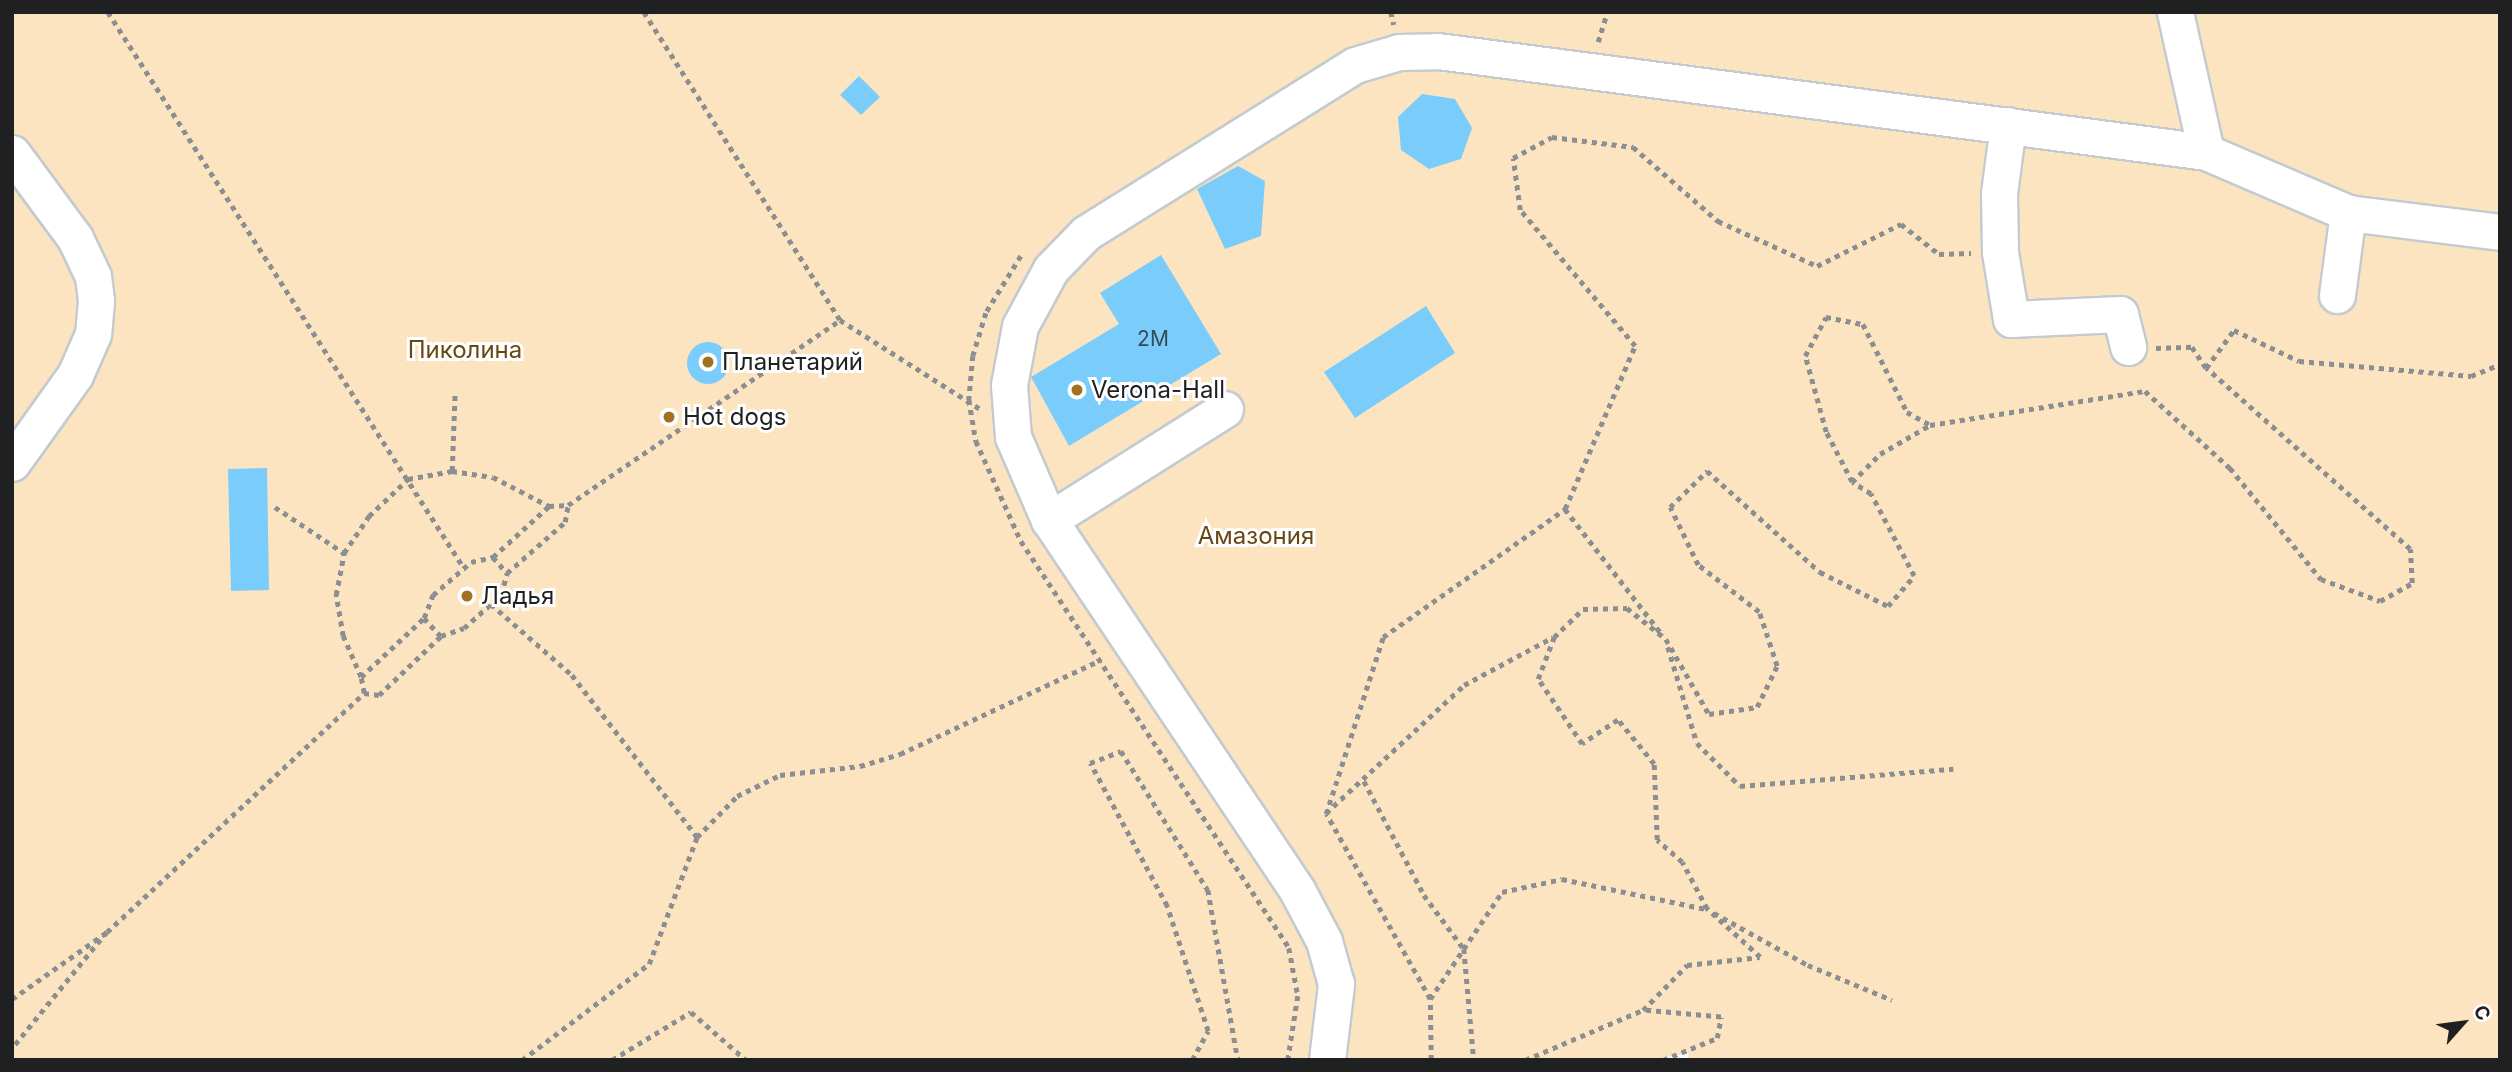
<!DOCTYPE html>
<html>
<head>
<meta charset="utf-8">
<style>
	body { margin:0 }
	#map { position:relative; width:2512px; height:1072px; overflow:hidden; background:#f6fbfe; font-family:Inter,sans-serif }
	div>[style] { position:absolute }
	.green>* { inset:0; background:#fde4c1 }
	.building>* { inset:0; background:#7acdfa }
	.round { border-radius:50% }
	.path>* { height:4.5px; margin-top:-2.25px; transform-origin:0; background:repeating-linear-gradient(90deg,#8c8f92 0 5px,transparent 0 10px) }
	.roads { filter:drop-shadow(2px 0 #c4cbcf) drop-shadow(-2px 0 #c4cbcf) drop-shadow(0 2px #c4cbcf) drop-shadow(0 -2px #c4cbcf) }
	.minor>* { height:35px; margin:-17.5px; padding:0 17.5px; transform-origin:17.5px; border-radius:17.5px; background:#fff }
	.dots>* { width:19px; height:19px; translate:-50% -50%; box-sizing:border-box; border:4px solid #fff; border-radius:50% }
	span { translate:-50% -50%; white-space:nowrap; text-align:center; line-height:1.15; -webkit-text-stroke:6px #fff; paint-order:stroke }
	.number-label { font-size:21px; color:#354b58 }
	.number-label span { -webkit-text-stroke-width:0 }
	.park-label { font-size:24px; color:#684812 }
	.poi-label { font-size:24px; color:#1e2022 }
	.left { translate:0 -50%; text-align:left }
	.frame { position:absolute; inset:0; border:14px solid #1e2022; pointer-events:none }
	.north { position:absolute; left:2428px; top:988px; width:70px; height:70px; -webkit-text-stroke:5px #fff; paint-order:stroke; rotate:62deg; font-size:19px; font-weight:700; line-height:28px; text-align:center; color:#1e2022 }
	.north::after { content:''; display:block; margin:auto; width:24px; height:32px; background:#1e2022; clip-path:polygon(50% 0,100% 100%,50% 72%,0 100%) }
</style>
</head>
<body>
<div id="map">
	<div class="green">
		<i style="clip-path:polygon(12px 12px,2500px 12px,2500px 1060px,1689px 1060px,1688px 1053px,1653px 1060px,12px 1060px)"></i>
	</div>
	<div class="building">
		<i style="clip-path:polygon(859px 76px,880px 97px,861px 115px,840px 95px)"></i>
		<i style="clip-path:polygon(1422px 94px,1455px 99px,1472px 128px,1461px 159px,1429px 169px,1401px 150px,1398px 117px)"></i>
		<i style="clip-path:polygon(1238px 166px,1265px 181px,1261px 236px,1225px 249px,1197px 189px)"></i>
		<i style="clip-path:polygon(1161px 255px,1221px 354px,1069px 446px,1031px 377px,1119px 324px,1100px 293px)"></i>
		<i style="clip-path:polygon(1426px 306px,1455px 353px,1355px 418px,1324px 372px)"></i>
		<i class="round" style="left:687px;top:342px;width:42px;height:42px"></i>
		<i style="clip-path:polygon(267px 468px,269px 590px,231px 591px,228px 469px)"></i>
	</div>
	<div class="path">
		<i style="left:108px;top:12px;width:660px;rotate:57.37deg"></i>
		<i style="left:644px;top:12px;width:365px;rotate:57.5deg"></i>
		<i style="left:840px;top:320px;width:166px;rotate:32.4deg"></i>
		<i style="left:1391px;top:12px;width:13px;rotate:77deg"></i>
		<i style="left:1598px;top:42px;width:31px;rotate:-73deg"></i>
		<i style="left:1021px;top:256px;width:67px;rotate:121.6deg"></i>
		<i style="left:986px;top:313px;width:45px;rotate:106.8deg"></i>
		<i style="left:973px;top:356px;width:44px;rotate:95.2deg"></i>
		<i style="left:969px;top:400px;width:42px;rotate:80.3deg"></i>
		<i style="left:976px;top:441px;width:110px;rotate:65.8deg"></i>
		<i style="left:1021px;top:541px;width:487px;rotate:56.6deg"></i>
		<i style="left:1289px;top:948px;width:49px;rotate:79.4deg"></i>
		<i style="left:1298px;top:996px;width:65px;rotate:98.9deg"></i>
		<i style="left:2156px;top:348px;width:36px;rotate:-2deg"></i>
		<i style="left:2192px;top:347px;width:25px;rotate:56deg"></i>
		<i style="left:452px;top:471px;width:80px;rotate:-87.9deg"></i>
		<i style="left:1852px;top:482px;width:40px;rotate:-45deg"></i>
		<i style="left:1880px;top:454px;width:58px;rotate:-30.1deg"></i>
		<i style="left:275px;top:507px;width:83px;rotate:33.7deg"></i>
		<i style="left:1565px;top:509px;width:157px;rotate:52.3deg"></i>
		<i style="left:493px;top:557px;width:21px;rotate:49deg"></i>
		<i style="left:491px;top:604px;width:108px;rotate:41.2deg"></i>
		<i style="left:572px;top:675px;width:205px;rotate:52.3deg"></i>
		<i style="left:424px;top:618px;width:25px;rotate:47deg"></i>
		<i style="left:1668px;top:647px;width:100px;rotate:73.2deg"></i>
		<i style="left:1697px;top:743px;width:61px;rotate:45deg"></i>
		<i style="left:1740px;top:786px;width:214px;rotate:-4.6deg"></i>
		<i style="left:361px;top:677px;width:45px;rotate:-113.7deg"></i>
		<i style="left:343px;top:636px;width:42px;rotate:-99.7deg"></i>
		<i style="left:336px;top:595px;width:43px;rotate:-79.2deg"></i>
		<i style="left:344px;top:553px;width:45px;rotate:-56deg"></i>
		<i style="left:369px;top:516px;width:54px;rotate:-43.5deg"></i>
		<i style="left:408px;top:479px;width:45px;rotate:-10.3deg"></i>
		<i style="left:452px;top:471px;width:41px;rotate:8.3deg"></i>
		<i style="left:493px;top:477px;width:63px;rotate:27.4deg"></i>
		<i style="left:364px;top:693px;width:16px;rotate:-101deg"></i>
		<i style="left:361px;top:677px;width:86px;rotate:-43.1deg"></i>
		<i style="left:424px;top:618px;width:25px;rotate:-69deg"></i>
		<i style="left:433px;top:595px;width:50px;rotate:-41deg"></i>
		<i style="left:471px;top:562px;width:23px;rotate:-13deg"></i>
		<i style="left:493px;top:557px;width:76px;rotate:-42.3deg"></i>
		<i style="left:549px;top:506px;width:19px;rotate:-3deg"></i>
		<i style="left:568px;top:505px;width:329px;rotate:-34.2deg"></i>
		<i style="left:1364px;top:781px;width:129px;rotate:62.2deg"></i>
		<i style="left:1424px;top:895px;width:67px;rotate:53.5deg"></i>
		<i style="left:1464px;top:949px;width:111px;rotate:84.9deg"></i>
		<i style="left:1326px;top:813px;width:188px;rotate:-42.8deg"></i>
		<i style="left:1464px;top:685px;width:101px;rotate:-28.3deg"></i>
		<i style="left:1714px;top:913px;width:107px;rotate:29deg"></i>
		<i style="left:1808px;top:965px;width:91px;rotate:22.6deg"></i>
		<i style="left:107px;top:932px;width:351px;rotate:-42.9deg"></i>
		<i style="left:364px;top:693px;width:15px;rotate:8deg"></i>
		<i style="left:379px;top:695px;width:86px;rotate:-43.6deg"></i>
		<i style="left:441px;top:636px;width:24px;rotate:-19deg"></i>
		<i style="left:464px;top:628px;width:50px;rotate:-41.7deg"></i>
		<i style="left:501px;top:595px;width:23px;rotate:-75deg"></i>
		<i style="left:507px;top:573px;width:77px;rotate:-41.3deg"></i>
		<i style="left:565px;top:522px;width:17px;rotate:-80deg"></i>
		<i style="left:12px;top:999px;width:116px;rotate:-35.2deg"></i>
		<i style="left:107px;top:932px;width:151px;rotate:129.1deg"></i>
		<i style="left:1430px;top:999px;width:129px;rotate:-56.1deg"></i>
		<i style="left:1502px;top:892px;width:61px;rotate:-12.2deg"></i>
		<i style="left:1562px;top:879px;width:147px;rotate:11.8deg"></i>
		<i style="left:522px;top:1060px;width:159px;rotate:-37.1deg"></i>
		<i style="left:649px;top:964px;width:136px;rotate:-69.3deg"></i>
		<i style="left:697px;top:837px;width:57px;rotate:-45.7deg"></i>
		<i style="left:737px;top:796px;width:48px;rotate:-26deg"></i>
		<i style="left:780px;top:775px;width:81px;rotate:-6.4deg"></i>
		<i style="left:860px;top:766px;width:42px;rotate:-16.7deg"></i>
		<i style="left:900px;top:754px;width:222px;rotate:-25.1deg"></i>
		<i style="left:612px;top:1060px;width:92px;rotate:-31.3deg"></i>
		<i style="left:691px;top:1012px;width:73px;rotate:41.1deg"></i>
		<i style="left:1192px;top:1060px;width:33px;rotate:-61deg"></i>
		<i style="left:1208px;top:1031px;width:132px;rotate:-108.2deg"></i>
		<i style="left:1167px;top:906px;width:162px;rotate:-118.3deg"></i>
		<i style="left:1090px;top:763px;width:33px;rotate:-21deg"></i>
		<i style="left:1121px;top:751px;width:164px;rotate:58deg"></i>
		<i style="left:1208px;top:890px;width:173px;rotate:80deg"></i>
		<i style="left:1431px;top:1060px;width:61px;rotate:-90.9deg"></i>
		<i style="left:1430px;top:999px;width:212px;rotate:-119.3deg"></i>
		<i style="left:1326px;top:814px;width:186px;rotate:-72.1deg"></i>
		<i style="left:1383px;top:637px;width:223px;rotate:-35.1deg"></i>
		<i style="left:1565px;top:509px;width:177px;rotate:-66.8deg"></i>
		<i style="left:1635px;top:346px;width:178px;rotate:-130.2deg"></i>
		<i style="left:1520px;top:210px;width:52px;rotate:-97.7deg"></i>
		<i style="left:1513px;top:158px;width:44px;rotate:-28.3deg"></i>
		<i style="left:1552px;top:137px;width:82px;rotate:7deg"></i>
		<i style="left:1633px;top:147px;width:113px;rotate:41deg"></i>
		<i style="left:1718px;top:221px;width:109px;rotate:24.4deg"></i>
		<i style="left:1817px;top:266px;width:94px;rotate:-26.6deg"></i>
		<i style="left:1901px;top:224px;width:48px;rotate:38.3deg"></i>
		<i style="left:1939px;top:254px;width:32px;rotate:-2deg"></i>
		<i style="left:1525px;top:1060px;width:128px;rotate:-23deg"></i>
		<i style="left:1663px;top:1060px;width:58px;rotate:-22.2deg"></i>
		<i style="left:1717px;top:1038px;width:21px;rotate:-79deg"></i>
		<i style="left:1721px;top:1017px;width:78px;rotate:-174.9deg"></i>
		<i style="left:1643px;top:1010px;width:63px;rotate:-45.6deg"></i>
		<i style="left:1687px;top:965px;width:73px;rotate:-6.3deg"></i>
		<i style="left:1760px;top:957px;width:72px;rotate:-137.8deg"></i>
		<i style="left:1707px;top:909px;width:53px;rotate:-118deg"></i>
		<i style="left:1682px;top:862px;width:33px;rotate:-139deg"></i>
		<i style="left:1657px;top:840px;width:76px;rotate:-92.3deg"></i>
		<i style="left:1654px;top:764px;width:57px;rotate:-129.3deg"></i>
		<i style="left:1618px;top:720px;width:43px;rotate:146.3deg"></i>
		<i style="left:1582px;top:744px;width:78px;rotate:-124.1deg"></i>
		<i style="left:1538px;top:679px;width:45px;rotate:-69.1deg"></i>
		<i style="left:1554px;top:637px;width:40px;rotate:-44deg"></i>
		<i style="left:1583px;top:609px;width:44px;rotate:-1.3deg"></i>
		<i style="left:1627px;top:608px;width:50px;rotate:38.5deg"></i>
		<i style="left:1666px;top:639px;width:86px;rotate:60.2deg"></i>
		<i style="left:1709px;top:714px;width:49px;rotate:-8.3deg"></i>
		<i style="left:1757px;top:707px;width:46px;rotate:-64deg"></i>
		<i style="left:1777px;top:666px;width:57px;rotate:-108.4deg"></i>
		<i style="left:1759px;top:612px;width:77px;rotate:-142.4deg"></i>
		<i style="left:1698px;top:565px;width:64px;rotate:-115.8deg"></i>
		<i style="left:1670px;top:507px;width:52px;rotate:-44.2deg"></i>
		<i style="left:1707px;top:471px;width:152px;rotate:41.8deg"></i>
		<i style="left:1820px;top:572px;width:76px;rotate:26.6deg"></i>
		<i style="left:1888px;top:606px;width:40px;rotate:-49deg"></i>
		<i style="left:1914px;top:576px;width:93px;rotate:-117.7deg"></i>
		<i style="left:1871px;top:494px;width:22px;rotate:-148deg"></i>
		<i style="left:1852px;top:482px;width:56px;rotate:-117.5deg"></i>
		<i style="left:1826px;top:432px;width:79px;rotate:-105.4deg"></i>
		<i style="left:1805px;top:356px;width:44px;rotate:-61.7deg"></i>
		<i style="left:1826px;top:317px;width:38px;rotate:11deg"></i>
		<i style="left:1863px;top:324px;width:98px;rotate:63.4deg"></i>
		<i style="left:1907px;top:412px;width:26px;rotate:29deg"></i>
		<i style="left:1930px;top:425px;width:218px;rotate:-9deg"></i>
		<i style="left:2145px;top:391px;width:115px;rotate:42.2deg"></i>
		<i style="left:2230px;top:468px;width:144px;rotate:50.7deg"></i>
		<i style="left:2321px;top:579px;width:63px;rotate:20.4deg"></i>
		<i style="left:2380px;top:601px;width:37px;rotate:-29deg"></i>
		<i style="left:2412px;top:583px;width:34px;rotate:-93deg"></i>
		<i style="left:2410px;top:549px;width:273px;rotate:-138.4deg"></i>
		<i style="left:2206px;top:368px;width:47px;rotate:-53.6deg"></i>
		<i style="left:2234px;top:330px;width:72px;rotate:25.5deg"></i>
		<i style="left:2299px;top:361px;width:173px;rotate:5deg"></i>
		<i style="left:2471px;top:376px;width:31px;rotate:-22deg"></i>
	</div>
	<div class="roads">
		<div class="minor">
			<i style="left:2175px;top:12px;width:143px;rotate:77.5deg"></i>
			<i style="left:2008px;top:125px;width:69px;rotate:97.5deg"></i>
			<i style="left:1999px;top:193px;width:59px;rotate:89deg"></i>
			<i style="left:2000px;top:252px;width:68px;rotate:80.7deg"></i>
			<i style="left:2011px;top:319px;width:109px;rotate:-2.6deg"></i>
			<i style="left:2120px;top:314px;width:34px;rotate:76deg"></i>
			<i style="left:12px;top:153px;width:106px;rotate:53.5deg"></i>
			<i style="left:75px;top:238px;width:42px;rotate:64.7deg"></i>
			<i style="left:93px;top:276px;width:25px;rotate:83deg"></i>
			<i style="left:96px;top:301px;width:33px;rotate:95deg"></i>
			<i style="left:93px;top:334px;width:45px;rotate:113.7deg"></i>
			<i style="left:75px;top:375px;width:108px;rotate:125.6deg"></i>
			<i style="left:2337px;top:295px;width:83px;rotate:-82.4deg"></i>
			<i style="left:1049px;top:520px;width:208px;rotate:-32.2deg"></i>
			<i style="left:1327px;top:1060px;width:77px;rotate:-83.2deg"></i>
			<i style="left:1336px;top:984px;width:45px;rotate:-105.6deg"></i>
			<i style="left:1324px;top:941px;width:58px;rotate:-117.9deg"></i>
			<i style="left:1297px;top:890px;width:445px;rotate:-123.8deg"></i>
			<i style="left:1049px;top:520px;width:90px;rotate:-113.4deg"></i>
			<i style="left:1013px;top:437px;width:52px;rotate:-94.4deg"></i>
			<i style="left:1009px;top:385px;width:60px;rotate:-79.4deg"></i>
			<i style="left:1020px;top:326px;width:65px;rotate:-61.5deg"></i>
			<i style="left:1051px;top:269px;width:50px;rotate:-45.8deg"></i>
			<i style="left:1086px;top:233px;width:317px;rotate:-32deg"></i>
			<i style="left:1355px;top:65px;width:46px;rotate:-16.5deg"></i>
			<i style="left:1399px;top:52px;width:39px;rotate:-1deg"></i>
			<i style="left:1438px;top:51px;width:775px;rotate:7.49deg"></i>
			<i style="left:2206px;top:152px;width:155px;rotate:23.2deg"></i>
			<i style="left:2348px;top:213px;width:153px;rotate:7.1deg"></i>
		</div>
	</div>
	<div class="dots">
		<i style="left:708px;top:362px;background:#a07123"></i>
		<i style="left:1077px;top:390px;background:#a07123"></i>
		<i style="left:669px;top:417px;background:#a07123"></i>
		<i style="left:467px;top:596px;background:#a07123"></i>
	</div>
	<div class="number-label">
		<span style="left:1153px;top:339px">2М</span>
	</div>
	<div class="park-label">
		<span style="left:465px;top:350px">Пиколина</span>
		<span style="left:1256px;top:536px">Амазония</span>
	</div>
	<div class="poi-label">
		<span class="left" style="left:722px;top:362px">Планетарий</span>
		<span class="left" style="left:1091px;top:390px">Verona-Hall</span>
		<span class="left" style="left:683px;top:417px">Hot dogs</span>
		<span class="left" style="left:481px;top:596px">Ладья</span>
	</div>
	<div class="frame"></div>
	<div class="north">С</div>
</div>
</body>
</html>
